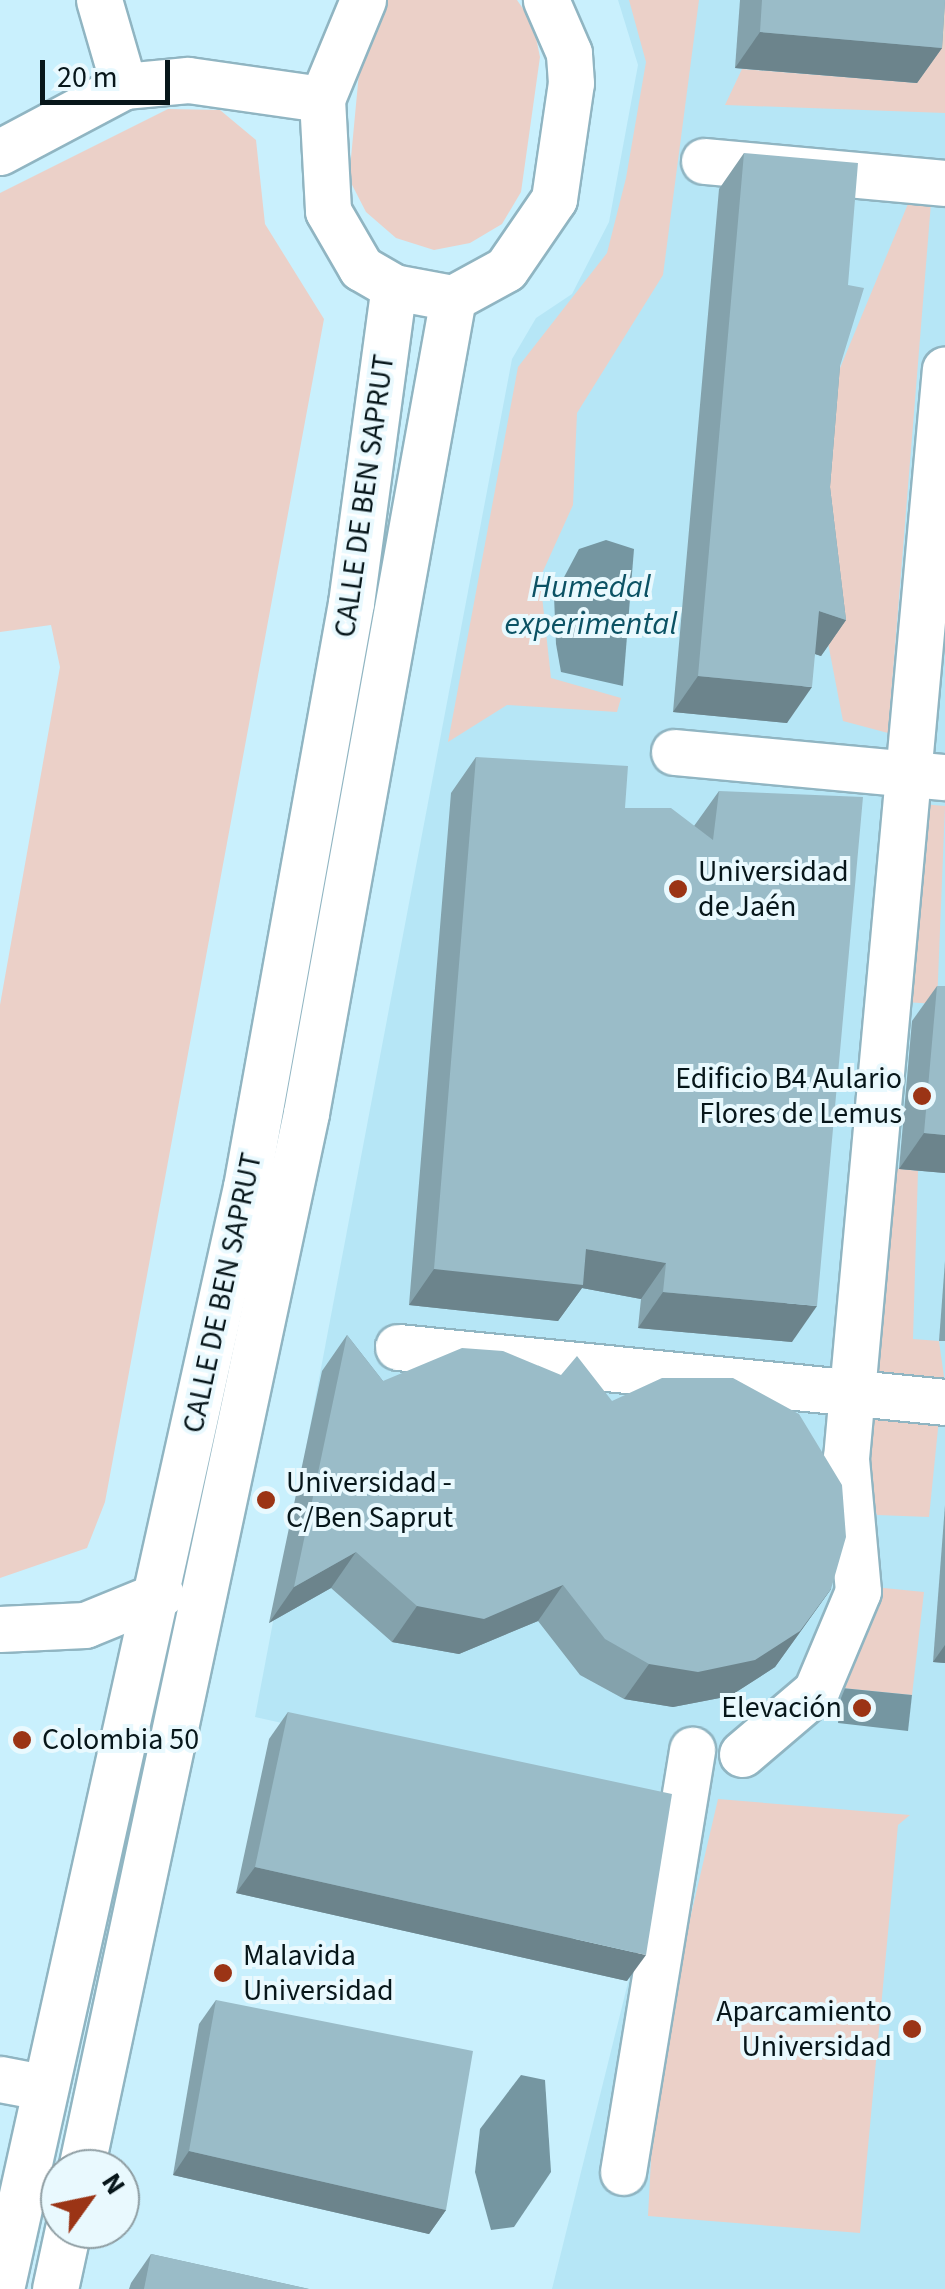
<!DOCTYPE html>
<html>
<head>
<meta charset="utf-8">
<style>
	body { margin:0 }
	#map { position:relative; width:945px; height:2289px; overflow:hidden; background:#c9f0fd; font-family:"Source Sans 3",sans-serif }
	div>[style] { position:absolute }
	.built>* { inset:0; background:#b6e6f6 }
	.green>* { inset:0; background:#ebd0c8 }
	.water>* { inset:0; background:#7596a1 }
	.roads { filter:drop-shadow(2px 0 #90b5c2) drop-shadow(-2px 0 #90b5c2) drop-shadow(0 2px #90b5c2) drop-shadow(0 -2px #90b5c2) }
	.minor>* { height:45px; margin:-22.5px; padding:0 22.5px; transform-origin:22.5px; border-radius:22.5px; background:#fff }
	.wall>* { inset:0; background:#84a2ac }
	.shaded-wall>* { inset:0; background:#6c848c }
	.building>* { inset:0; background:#9abcc8 }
	.dots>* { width:28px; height:28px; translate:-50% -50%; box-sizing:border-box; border:5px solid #e9f9fe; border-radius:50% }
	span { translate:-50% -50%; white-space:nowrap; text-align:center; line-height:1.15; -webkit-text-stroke:8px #e9f9fe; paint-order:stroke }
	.street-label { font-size:30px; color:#07161a }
	.poi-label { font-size:30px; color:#07161a }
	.left { translate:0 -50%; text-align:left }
	.right { translate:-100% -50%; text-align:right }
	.water-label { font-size:32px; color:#0b5264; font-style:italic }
	.north { position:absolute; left:40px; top:2149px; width:100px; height:100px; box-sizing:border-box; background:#e9f9fe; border:2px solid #8f9ea3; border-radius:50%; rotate:57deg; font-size:28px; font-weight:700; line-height:40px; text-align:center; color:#07161a }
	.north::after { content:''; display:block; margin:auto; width:35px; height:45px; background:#9b3415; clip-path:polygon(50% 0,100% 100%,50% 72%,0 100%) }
	.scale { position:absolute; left:40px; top:60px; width:130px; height:45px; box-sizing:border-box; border:5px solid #07161a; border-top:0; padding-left:12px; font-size:30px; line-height:35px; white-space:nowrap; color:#07161a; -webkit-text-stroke:8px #e9f9fe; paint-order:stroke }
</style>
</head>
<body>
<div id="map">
	<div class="built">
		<i style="clip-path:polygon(618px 0,945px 0,945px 2289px,552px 2289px,671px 1809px,255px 1717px,512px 359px,536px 318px,572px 294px,609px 222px,638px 65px)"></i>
	</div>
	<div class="green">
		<i style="clip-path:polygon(382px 0,517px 0,533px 23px,540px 57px,521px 192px,502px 224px,470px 243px,434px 250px,396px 238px,366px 212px,349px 179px,361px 51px)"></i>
		<i style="clip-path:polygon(629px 0,699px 0,663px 275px,577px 413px,573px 505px,540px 578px,551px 678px,621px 698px,617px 712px,507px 705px,448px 742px,518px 367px,607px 253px,626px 178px,646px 62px)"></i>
		<i style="clip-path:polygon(945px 0,945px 113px,725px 105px,742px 69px,917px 83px)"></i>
		<i style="clip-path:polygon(168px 109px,220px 110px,256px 140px,265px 224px,324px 319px,105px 1502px,87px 1548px,0 1578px,0 1005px,60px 667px,51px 625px,0 632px,0 193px)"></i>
		<i style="clip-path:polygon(910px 199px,931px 203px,888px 733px,843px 721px,805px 523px,812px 436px)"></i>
		<i style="clip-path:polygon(922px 804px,945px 806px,937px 1004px,904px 1002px)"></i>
		<i style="clip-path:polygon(893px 1168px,918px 1171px,913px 1339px,939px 1341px,945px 1384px,870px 1383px)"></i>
		<i style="clip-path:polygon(872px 1416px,939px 1419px,929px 1517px,877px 1515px,864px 1479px)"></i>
		<i style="clip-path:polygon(874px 1587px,924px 1592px,912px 1695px,842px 1688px,870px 1628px)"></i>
		<i style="clip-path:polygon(718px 1799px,910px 1815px,898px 1825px,860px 2233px,648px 2216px,656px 2065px)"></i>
	</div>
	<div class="water">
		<i style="clip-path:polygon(606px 540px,634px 549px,623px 686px,561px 672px,556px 644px,554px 596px,579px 549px)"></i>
		<i style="clip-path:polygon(842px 1688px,912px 1695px,908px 1731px,838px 1723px)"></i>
		<i style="clip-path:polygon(521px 2075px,545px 2080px,551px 2172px,514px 2227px,491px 2230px,475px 2172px,480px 2129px)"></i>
	</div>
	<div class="roads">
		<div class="minor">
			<i style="left:99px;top:0;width:90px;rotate:73.8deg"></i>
			<i style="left:363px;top:0;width:107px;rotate:112.5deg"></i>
			<i style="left:322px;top:99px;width:112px;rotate:86.9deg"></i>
			<i style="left:328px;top:211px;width:66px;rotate:59.9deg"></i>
			<i style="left:361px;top:268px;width:38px;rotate:30deg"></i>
			<i style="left:394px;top:287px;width:60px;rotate:10.6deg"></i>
			<i style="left:453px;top:298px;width:60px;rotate:-28.7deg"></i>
			<i style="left:506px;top:269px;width:85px;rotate:-55.6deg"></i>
			<i style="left:554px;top:199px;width:117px;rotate:-81.7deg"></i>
			<i style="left:571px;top:83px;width:30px;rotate:-94deg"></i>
			<i style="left:569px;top:53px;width:58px;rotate:-113.5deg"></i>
			<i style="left:0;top:152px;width:140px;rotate:-28deg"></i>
			<i style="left:124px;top:86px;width:64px;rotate:-5.4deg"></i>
			<i style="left:188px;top:80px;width:135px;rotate:8.1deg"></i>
			<i style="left:704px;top:161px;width:242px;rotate:5.2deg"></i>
			<i style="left:674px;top:752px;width:272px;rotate:5.3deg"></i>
			<i style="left:398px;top:1347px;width:550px;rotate:5.74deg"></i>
			<i style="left:0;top:1629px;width:85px;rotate:-2.7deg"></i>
			<i style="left:85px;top:1625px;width:82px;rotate:-22.2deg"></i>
			<i style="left:742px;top:1754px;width:97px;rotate:-40.4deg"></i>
			<i style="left:816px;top:1691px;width:108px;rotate:-67.2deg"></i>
			<i style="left:858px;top:1591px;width:134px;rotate:-95.2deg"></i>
			<i style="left:846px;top:1458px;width:1093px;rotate:-84.81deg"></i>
			<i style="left:0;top:2079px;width:43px;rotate:10.8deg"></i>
			<i style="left:81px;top:2169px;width:1080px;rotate:-77.97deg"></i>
			<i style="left:306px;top:1113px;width:828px;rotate:-79.78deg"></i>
			<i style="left:623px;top:2172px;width:428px;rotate:-80.7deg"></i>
			<i style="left:1px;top:2289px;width:1129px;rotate:-77.47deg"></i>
			<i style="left:246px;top:1187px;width:593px;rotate:-79.81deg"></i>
			<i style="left:351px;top:603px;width:319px;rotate:-82.3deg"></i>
			<i style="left:55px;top:2289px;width:61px;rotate:-77.8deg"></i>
		</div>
	</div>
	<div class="wall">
		<i style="clip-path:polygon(740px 0,945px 0,942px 48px,917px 83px,735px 68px)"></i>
		<i style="clip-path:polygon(744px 153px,840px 366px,830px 487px,846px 620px,821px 656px,815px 654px,787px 723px,673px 712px,719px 189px)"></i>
		<i style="clip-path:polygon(476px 757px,625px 808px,694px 826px,719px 791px,792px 1342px,638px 1328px,641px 1299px,582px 1288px,558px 1321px,409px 1305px,451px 793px)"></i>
		<i style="clip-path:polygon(937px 986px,945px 1173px,899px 1169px,912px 1021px)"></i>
		<i style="clip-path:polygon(945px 1261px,945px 1341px,939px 1341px)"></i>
		<i style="clip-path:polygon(347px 1335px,383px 1381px,612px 1401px,831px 1589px,775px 1667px,730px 1696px,673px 1707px,624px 1699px,580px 1675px,538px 1621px,459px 1654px,392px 1642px,331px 1588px,269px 1623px,322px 1371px)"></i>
		<i style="clip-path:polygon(945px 1505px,945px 1663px,933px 1662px)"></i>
		<i style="clip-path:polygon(288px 1712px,627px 1981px,236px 1893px,269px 1739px)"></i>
		<i style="clip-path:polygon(216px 2000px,446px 2210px,429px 2234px,173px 2175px,199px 2024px)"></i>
		<i style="clip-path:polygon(151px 2254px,309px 2289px,129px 2289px,131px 2283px)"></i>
	</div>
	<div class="shaded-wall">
		<i style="clip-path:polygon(760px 32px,942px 48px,917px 83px,735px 68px)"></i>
		<i style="clip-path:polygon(819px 611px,846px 620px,821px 656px,794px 647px)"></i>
		<i style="clip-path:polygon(698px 676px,812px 687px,787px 723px,673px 712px)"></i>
		<i style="clip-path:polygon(924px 1133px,945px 1135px,945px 1173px,899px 1169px)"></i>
		<i style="clip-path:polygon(586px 1249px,666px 1263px,641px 1299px,582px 1288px,558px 1321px,409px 1305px,434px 1269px)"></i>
		<i style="clip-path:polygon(663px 1292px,817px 1306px,792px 1342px,638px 1328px)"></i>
		<i style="clip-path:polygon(356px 1552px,331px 1588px,269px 1623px,294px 1587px)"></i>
		<i style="clip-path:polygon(563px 1585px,538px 1621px,459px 1654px,392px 1642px,417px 1606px)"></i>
		<i style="clip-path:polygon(831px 1589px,775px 1667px,730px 1696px,673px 1707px,624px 1699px,649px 1664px)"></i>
		<i style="clip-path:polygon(945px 1645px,945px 1663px,933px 1662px)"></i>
		<i style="clip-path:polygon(255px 1867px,646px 1955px,627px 1981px,236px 1893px)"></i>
		<i style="clip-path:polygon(189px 2151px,446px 2210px,429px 2234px,173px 2175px)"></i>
	</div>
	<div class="building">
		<i style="clip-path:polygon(762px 0,945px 0,942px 48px,760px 32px)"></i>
		<i style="clip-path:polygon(744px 153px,858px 163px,848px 285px,864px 288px,840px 366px,830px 487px,846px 620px,819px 611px,812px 687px,698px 676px)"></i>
		<i style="clip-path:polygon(476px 757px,628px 766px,625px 808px,671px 808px,713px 840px,719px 791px,863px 797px,817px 1306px,663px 1292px,666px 1263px,586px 1249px,583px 1285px,434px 1269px)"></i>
		<i style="clip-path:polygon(937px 986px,945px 986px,945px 1135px,924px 1133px)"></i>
		<i style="clip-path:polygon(347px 1335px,383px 1381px,462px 1348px,503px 1351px,561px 1375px,577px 1356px,612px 1401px,662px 1378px,733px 1378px,799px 1414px,842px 1485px,846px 1537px,831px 1589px,800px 1631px,755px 1660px,698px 1672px,649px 1664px,605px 1639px,563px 1585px,484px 1619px,417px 1606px,356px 1552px,294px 1587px)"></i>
		<i style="clip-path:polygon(288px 1712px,672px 1794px,646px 1955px,255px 1867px)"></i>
		<i style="clip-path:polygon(216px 2000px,473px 2051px,446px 2210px,189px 2151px)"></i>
		<i style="clip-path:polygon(151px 2254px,309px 2289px,144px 2289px)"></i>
	</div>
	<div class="dots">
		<i style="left:678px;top:889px;background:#9b3415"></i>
		<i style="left:922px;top:1096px;background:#9b3415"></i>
		<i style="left:266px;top:1500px;background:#9b3415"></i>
		<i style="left:862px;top:1708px;background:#9b3415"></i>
		<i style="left:22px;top:1740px;background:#9b3415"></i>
		<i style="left:223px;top:1973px;background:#9b3415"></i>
		<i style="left:912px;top:2029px;background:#9b3415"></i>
	</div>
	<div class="street-label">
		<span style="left:365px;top:496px;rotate:-82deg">CALLE DE BEN SAPRUT</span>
		<span style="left:223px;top:1293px;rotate:-78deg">CALLE DE BEN SAPRUT</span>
	</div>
	<div class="poi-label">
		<span class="left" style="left:698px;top:889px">Universidad<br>de Jaén</span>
		<span class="right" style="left:902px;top:1096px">Edificio B4 Aulario<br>Flores de Lemus</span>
		<span class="left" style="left:286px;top:1500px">Universidad -<br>C/Ben Saprut</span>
		<span class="right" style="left:842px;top:1708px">Elevación</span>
		<span class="left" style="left:42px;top:1740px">Colombia 50</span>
		<span class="left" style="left:243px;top:1973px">Malavida<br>Universidad</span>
		<span class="right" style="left:892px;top:2029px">Aparcamiento<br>Universidad</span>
	</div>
	<div class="water-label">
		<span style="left:591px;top:606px">Humedal<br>experimental</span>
	</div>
	<div class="north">N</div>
	<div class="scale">20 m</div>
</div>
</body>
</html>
